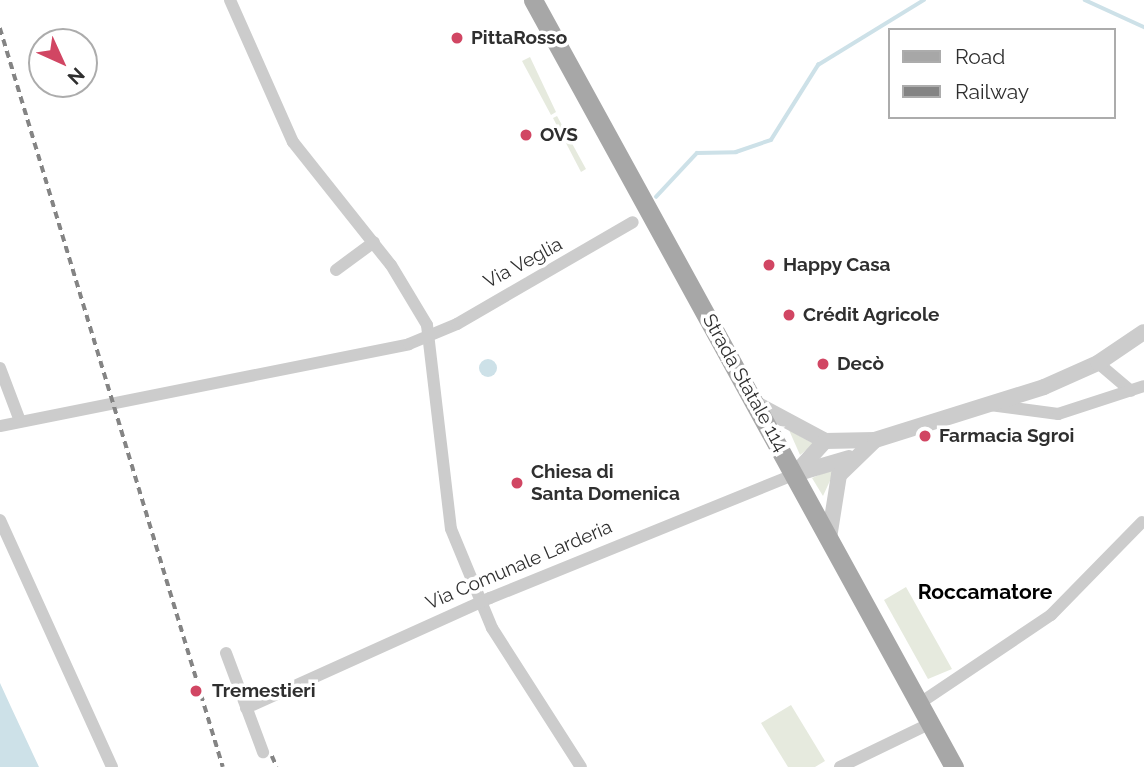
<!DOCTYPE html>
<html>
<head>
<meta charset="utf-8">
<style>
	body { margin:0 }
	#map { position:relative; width:1144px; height:767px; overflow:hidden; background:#fff; font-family:Raleway,sans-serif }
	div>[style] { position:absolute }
	.green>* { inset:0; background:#e6eade }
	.water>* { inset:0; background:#cde1e8 }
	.round { border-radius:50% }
	.stream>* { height:3.5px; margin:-1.75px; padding:0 1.75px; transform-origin:1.75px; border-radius:1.75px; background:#cde1e8 }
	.minor>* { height:12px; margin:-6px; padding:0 6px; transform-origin:6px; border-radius:6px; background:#ccc }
	.tertiary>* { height:16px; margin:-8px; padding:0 8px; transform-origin:8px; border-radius:8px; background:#ccc }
	.primary>* { height:19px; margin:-9.5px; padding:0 9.5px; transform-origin:9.5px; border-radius:9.5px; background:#a7a7a7 }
	.rail>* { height:3.5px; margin-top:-1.75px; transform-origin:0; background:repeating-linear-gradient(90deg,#848484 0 7px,transparent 0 12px) }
	.dots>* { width:19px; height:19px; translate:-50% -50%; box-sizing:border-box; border:4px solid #fff; border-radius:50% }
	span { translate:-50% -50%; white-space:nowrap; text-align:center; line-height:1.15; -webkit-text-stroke:7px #fff; paint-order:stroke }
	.poi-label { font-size:19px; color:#2f2f2f; font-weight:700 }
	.left { translate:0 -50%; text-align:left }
	.street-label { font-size:19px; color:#2f2f2f }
	.neighbourhood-label { font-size:21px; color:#000; font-weight:700 }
	.legend { position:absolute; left:888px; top:28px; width:228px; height:91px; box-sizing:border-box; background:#fff; border:2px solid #acacac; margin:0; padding:9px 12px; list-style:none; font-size:21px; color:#2f2f2f }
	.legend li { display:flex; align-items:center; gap:14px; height:35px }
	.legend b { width:35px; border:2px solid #acacac }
	.north { position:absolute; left:28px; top:28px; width:70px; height:70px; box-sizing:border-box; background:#fff; border:2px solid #acacac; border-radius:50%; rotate:135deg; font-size:19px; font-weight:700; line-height:28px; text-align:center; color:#2f2f2f }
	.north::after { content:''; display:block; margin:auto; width:24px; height:32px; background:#d14663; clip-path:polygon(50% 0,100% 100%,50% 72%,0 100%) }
</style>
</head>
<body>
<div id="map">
	<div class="green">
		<i style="clip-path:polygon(530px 57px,556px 112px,551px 115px,522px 61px)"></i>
		<i style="clip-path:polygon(557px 116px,586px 169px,581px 172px,553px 118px)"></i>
		<i style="clip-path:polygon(789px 430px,814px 444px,800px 455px)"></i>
		<i style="clip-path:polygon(831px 470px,834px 472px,823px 496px,812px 478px)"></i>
		<i style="clip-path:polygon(906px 587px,952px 669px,928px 679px,884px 600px)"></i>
		<i style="clip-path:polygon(791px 705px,825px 761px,815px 767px,788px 767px,761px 723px)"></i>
	</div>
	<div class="water">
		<i class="round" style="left:479px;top:359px;width:18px;height:18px"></i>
		<i style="clip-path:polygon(0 683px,11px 707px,39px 767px,0 767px)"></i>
	</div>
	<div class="stream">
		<i style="left:1085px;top:0;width:65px;rotate:24.6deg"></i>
		<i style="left:656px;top:197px;width:60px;rotate:-47deg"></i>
		<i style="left:697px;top:153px;width:39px;rotate:-1deg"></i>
		<i style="left:736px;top:152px;width:37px;rotate:-19deg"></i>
		<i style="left:771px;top:140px;width:89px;rotate:-57.9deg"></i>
		<i style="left:818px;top:65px;width:124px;rotate:-31.5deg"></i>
	</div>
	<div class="minor">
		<i style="left:230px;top:0;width:155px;rotate:66.1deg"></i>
		<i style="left:293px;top:142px;width:157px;rotate:51.5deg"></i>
		<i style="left:391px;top:265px;width:70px;rotate:59deg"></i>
		<i style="left:427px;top:325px;width:205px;rotate:83.3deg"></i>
		<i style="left:451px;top:529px;width:107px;rotate:67.5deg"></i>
		<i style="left:492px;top:628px;width:165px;rotate:57.4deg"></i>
		<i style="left:336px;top:270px;width:47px;rotate:-36.4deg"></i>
		<i style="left:1098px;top:363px;width:43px;rotate:40.3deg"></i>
		<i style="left:0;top:368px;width:57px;rotate:69.3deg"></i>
		<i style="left:990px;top:405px;width:69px;rotate:7.5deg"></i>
		<i style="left:1058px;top:414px;width:90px;rotate:-18deg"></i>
		<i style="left:0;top:426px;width:417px;rotate:-11.3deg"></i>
		<i style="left:409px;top:344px;width:52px;rotate:-22.6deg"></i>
		<i style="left:457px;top:324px;width:203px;rotate:-30.1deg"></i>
		<i style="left:0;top:520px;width:271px;rotate:65.6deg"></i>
		<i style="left:226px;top:653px;width:106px;rotate:69.5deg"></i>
		<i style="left:920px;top:703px;width:158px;rotate:-33.9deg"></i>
		<i style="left:1051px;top:615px;width:130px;rotate:-45.6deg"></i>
		<i style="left:246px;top:708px;width:268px;rotate:-24.3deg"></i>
		<i style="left:490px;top:598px;width:329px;rotate:-22.1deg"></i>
		<i style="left:840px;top:767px;width:99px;rotate:-25.8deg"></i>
	</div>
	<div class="tertiary">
		<i style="left:758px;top:405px;width:76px;rotate:28.2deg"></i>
		<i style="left:825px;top:441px;width:50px;rotate:-1.1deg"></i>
		<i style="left:795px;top:474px;width:56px;rotate:-16.5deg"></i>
		<i style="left:795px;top:474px;width:45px;rotate:-47.7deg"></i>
		<i style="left:829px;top:538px;width:64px;rotate:-81deg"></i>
		<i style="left:839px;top:475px;width:50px;rotate:-44.2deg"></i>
		<i style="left:875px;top:440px;width:177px;rotate:-17.4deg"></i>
		<i style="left:1044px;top:387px;width:59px;rotate:-24deg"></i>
		<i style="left:1098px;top:363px;width:55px;rotate:-34deg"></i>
	</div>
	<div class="primary">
		<i style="left:533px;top:0;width:875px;rotate:61.24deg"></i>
	</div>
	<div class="rail">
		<i style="left:0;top:28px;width:772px;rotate:73.21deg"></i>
		<i style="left:272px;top:756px;width:12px;rotate:66deg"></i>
	</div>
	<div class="dots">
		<i style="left:457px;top:38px;background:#d14663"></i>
		<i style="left:526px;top:135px;background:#d14663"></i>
		<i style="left:769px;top:265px;background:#d14663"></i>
		<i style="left:789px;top:315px;background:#d14663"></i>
		<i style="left:823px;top:364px;background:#d14663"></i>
		<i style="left:925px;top:436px;background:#d14663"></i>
		<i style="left:517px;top:483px;background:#d14663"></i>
		<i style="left:196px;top:691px;background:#d14663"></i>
	</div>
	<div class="poi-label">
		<span class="left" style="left:471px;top:38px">PittaRosso</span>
		<span class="left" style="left:540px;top:135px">OVS</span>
		<span class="left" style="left:783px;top:265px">Happy Casa</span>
		<span class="left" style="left:803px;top:315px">Crédit Agricole</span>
		<span class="left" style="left:837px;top:364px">Decò</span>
		<span class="left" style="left:939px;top:436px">Farmacia Sgroi</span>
		<span class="left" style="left:531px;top:483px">Chiesa di<br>Santa Domenica</span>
		<span class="left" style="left:212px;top:691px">Tremestieri</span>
	</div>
	<div class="street-label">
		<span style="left:523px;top:263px;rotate:-28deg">Via Veglia</span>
		<span style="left:745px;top:383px;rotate:61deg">Strada Statale 114</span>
		<span style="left:519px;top:565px;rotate:-23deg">Via Comunale Larderia</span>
	</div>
	<div class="neighbourhood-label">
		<span style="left:985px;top:592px">Roccamatore</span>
	</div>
	<ul class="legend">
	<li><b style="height:9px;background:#a7a7a7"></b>Road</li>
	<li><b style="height:9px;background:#848484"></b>Railway</li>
	</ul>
	<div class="north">N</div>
</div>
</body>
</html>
